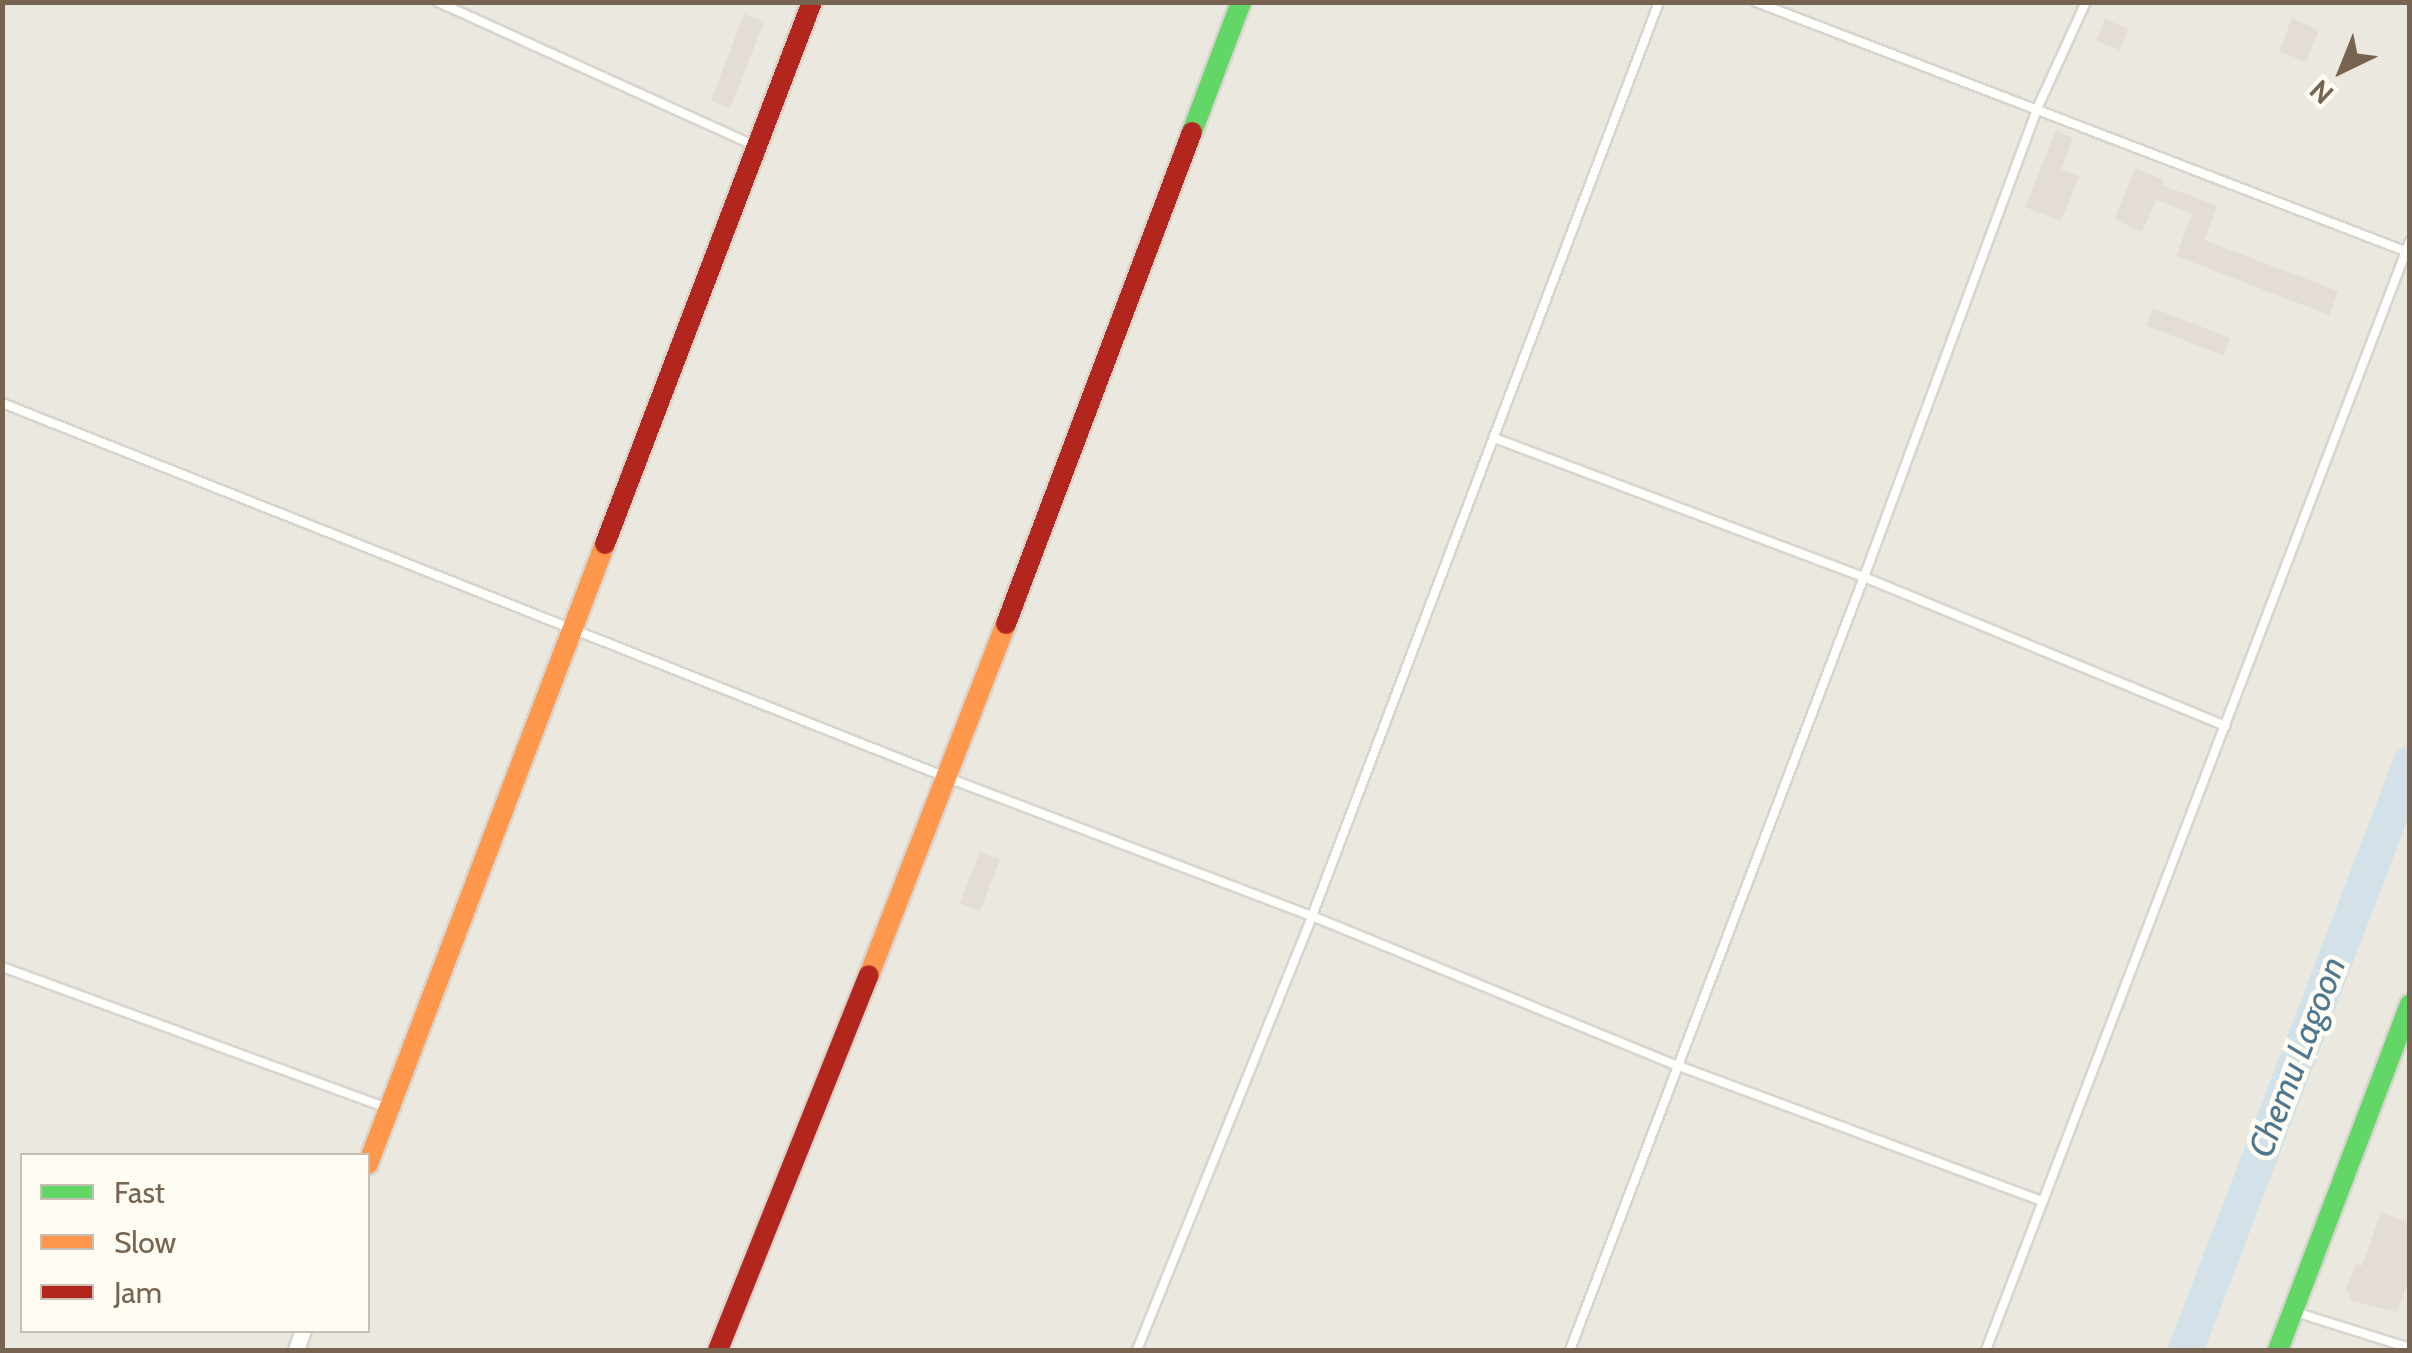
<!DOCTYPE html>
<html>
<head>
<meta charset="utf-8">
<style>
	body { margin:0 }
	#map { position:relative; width:2412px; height:1353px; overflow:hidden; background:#f8f7f0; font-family:Cabin,sans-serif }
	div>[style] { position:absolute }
	.industrial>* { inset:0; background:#ebe8e0 }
	.river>* { height:35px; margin:-17.5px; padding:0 17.5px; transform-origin:17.5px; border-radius:17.5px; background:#d2e2e8 }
	.building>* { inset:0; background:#e3ddd5 }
	.roads { filter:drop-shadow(2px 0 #d8d4ce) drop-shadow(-2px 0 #d8d4ce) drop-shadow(0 2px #d8d4ce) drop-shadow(0 -2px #d8d4ce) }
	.lane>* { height:8px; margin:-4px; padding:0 4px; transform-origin:4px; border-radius:4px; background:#fefefd }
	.street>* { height:15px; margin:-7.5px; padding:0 7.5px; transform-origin:7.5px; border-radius:7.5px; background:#fefefd }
	.fast>* { height:20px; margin:-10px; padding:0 10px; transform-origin:10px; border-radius:10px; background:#63d668 }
	.slow>* { height:20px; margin:-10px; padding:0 10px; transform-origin:10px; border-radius:10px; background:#ff974d }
	.jam>* { height:20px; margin:-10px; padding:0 10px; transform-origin:10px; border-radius:10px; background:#b3261e }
	span { translate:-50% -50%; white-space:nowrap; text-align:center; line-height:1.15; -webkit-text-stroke:9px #fefcf3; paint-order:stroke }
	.water-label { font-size:35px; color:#4d788f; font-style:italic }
	.frame { position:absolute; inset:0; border:5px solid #776450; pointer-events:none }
	.legend { position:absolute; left:20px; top:1153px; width:350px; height:180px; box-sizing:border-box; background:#fefcf3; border:2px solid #c8bfb2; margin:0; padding:12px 18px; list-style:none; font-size:30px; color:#776450 }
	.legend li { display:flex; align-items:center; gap:20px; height:50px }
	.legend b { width:50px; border:2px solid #c8bfb2 }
	.north { position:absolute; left:2292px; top:20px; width:100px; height:100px; -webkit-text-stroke:8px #fefcf3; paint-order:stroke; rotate:223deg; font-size:28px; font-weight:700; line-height:40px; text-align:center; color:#776450 }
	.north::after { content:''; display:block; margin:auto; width:35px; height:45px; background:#776450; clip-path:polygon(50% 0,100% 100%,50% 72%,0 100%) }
</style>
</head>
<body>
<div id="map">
	<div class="industrial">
		<i style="clip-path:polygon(evenodd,3px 3px,2409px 3px,2409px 1350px,3px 1350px,3px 3px,22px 1156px,368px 1156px,368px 1330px,22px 1330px,22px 1156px)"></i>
	</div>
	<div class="river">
		<i style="left:2185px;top:1350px;width:629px;rotate:-69.03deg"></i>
	</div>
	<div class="building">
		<i style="clip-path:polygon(744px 14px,764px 22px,730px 108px,711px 101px)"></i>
		<i style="clip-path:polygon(2292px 18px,2319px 30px,2306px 62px,2279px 51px)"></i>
		<i style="clip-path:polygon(2105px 19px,2128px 29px,2120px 50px,2096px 41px)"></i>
		<i style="clip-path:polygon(2056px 131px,2073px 138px,2061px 169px,2079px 176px,2061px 221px,2025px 207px)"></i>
		<i style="clip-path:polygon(2136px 168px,2164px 180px,2162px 185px,2217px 206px,2204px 240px,2338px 291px,2329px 315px,2176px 256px,2192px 214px,2156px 200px,2142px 232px,2114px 219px)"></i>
		<i style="clip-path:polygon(2153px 308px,2230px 338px,2224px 356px,2147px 326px)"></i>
		<i style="clip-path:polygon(980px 852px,1000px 859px,980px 911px,960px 903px)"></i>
		<i style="clip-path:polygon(2381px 1212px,2410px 1223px,2410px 1278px,2397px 1312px,2349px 1300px,2351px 1293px,2346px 1291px,2356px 1263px,2362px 1266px)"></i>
	</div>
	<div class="roads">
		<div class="lane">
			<i style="left:438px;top:2px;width:346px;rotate:24.4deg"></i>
			<i style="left:1756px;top:2px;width:695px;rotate:20.99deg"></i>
			<i style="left:2px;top:403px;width:1018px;rotate:21.62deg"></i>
			<i style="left:948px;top:778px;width:389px;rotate:20.8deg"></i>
			<i style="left:1312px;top:916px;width:393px;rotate:22.3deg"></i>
			<i style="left:1676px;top:1065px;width:390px;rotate:20.4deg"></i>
			<i style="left:1494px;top:438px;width:395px;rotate:20.6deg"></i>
			<i style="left:1864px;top:577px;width:391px;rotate:22.4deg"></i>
			<i style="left:2px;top:967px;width:412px;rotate:20.1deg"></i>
			<i style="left:2295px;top:1312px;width:121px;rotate:17.4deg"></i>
			<i style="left:1137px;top:1350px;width:468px;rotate:-68deg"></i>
			<i style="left:1312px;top:916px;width:978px;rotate:-69.21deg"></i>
			<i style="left:1570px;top:1350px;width:827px;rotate:-69.18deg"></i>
			<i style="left:1864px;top:577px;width:497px;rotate:-69.7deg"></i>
			<i style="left:2036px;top:111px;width:120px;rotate:-65.4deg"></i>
			<i style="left:1986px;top:1350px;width:1187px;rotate:-69.08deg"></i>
		</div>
		<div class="street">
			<i style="left:296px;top:1350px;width:21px;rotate:-71deg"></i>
		</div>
		<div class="fast">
			<i style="left:1192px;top:132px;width:139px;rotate:-69.3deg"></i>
			<i style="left:2278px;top:1350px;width:370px;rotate:-69.1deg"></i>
		</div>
		<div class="slow">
			<i style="left:869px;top:975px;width:377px;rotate:-68.7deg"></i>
			<i style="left:368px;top:1164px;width:664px;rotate:-69.08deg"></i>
		</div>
		<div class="jam">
			<i style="left:605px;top:544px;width:580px;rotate:-69.1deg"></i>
			<i style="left:1006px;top:624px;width:526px;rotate:-69.29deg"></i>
			<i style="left:718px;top:1350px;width:404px;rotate:-68.1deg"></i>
		</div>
	</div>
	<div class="water-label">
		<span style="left:2297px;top:1057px;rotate:-69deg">Chemu Lagoon</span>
	</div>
	<div class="frame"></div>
	<ul class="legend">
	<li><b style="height:12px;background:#63d668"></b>Fast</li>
	<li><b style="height:12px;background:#ff974d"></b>Slow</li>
	<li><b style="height:12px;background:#b3261e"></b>Jam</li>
	</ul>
	<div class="north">N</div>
</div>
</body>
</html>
